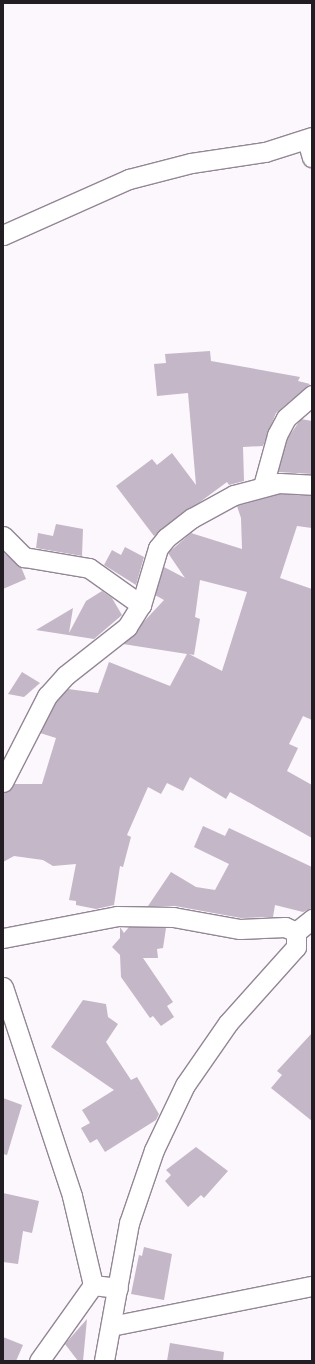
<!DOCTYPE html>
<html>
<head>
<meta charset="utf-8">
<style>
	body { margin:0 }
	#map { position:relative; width:315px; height:1364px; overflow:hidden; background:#fcf6fd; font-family:"Varela Round",sans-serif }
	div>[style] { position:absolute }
	.building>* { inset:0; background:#c4b7c7 }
	.roads { filter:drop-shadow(1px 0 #938695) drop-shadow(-1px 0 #938695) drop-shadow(0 1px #938695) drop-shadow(0 -1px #938695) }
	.minor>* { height:19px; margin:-9.5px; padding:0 9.5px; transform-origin:9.5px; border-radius:9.5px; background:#fff }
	span { translate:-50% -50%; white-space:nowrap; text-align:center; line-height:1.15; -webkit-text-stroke:3px #fcf6fd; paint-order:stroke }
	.frame { position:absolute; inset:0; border:4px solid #221d23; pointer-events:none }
</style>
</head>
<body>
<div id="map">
	<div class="building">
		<i style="clip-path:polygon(210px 351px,211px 361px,300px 377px,298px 381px,310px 384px,276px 413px,263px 446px,243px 447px,244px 481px,229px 485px,227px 482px,154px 536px,116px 486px,152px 459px,157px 465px,172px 453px,196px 485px,188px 393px,157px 396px,154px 364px,166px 363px,165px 354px)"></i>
		<i style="clip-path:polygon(301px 419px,312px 421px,312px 474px,278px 472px,287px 439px)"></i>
		<i style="clip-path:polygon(evenodd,280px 494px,312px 496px,312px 528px,297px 526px,280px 578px,312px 589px,312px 720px,303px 716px,289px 744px,298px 748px,287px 771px,312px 785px,312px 838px,230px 792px,226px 799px,190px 777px,183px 791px,167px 783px,161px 794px,148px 787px,127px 835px,131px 837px,123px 867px,120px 866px,114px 905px,96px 909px,76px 905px,76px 901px,69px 900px,76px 864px,53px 866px,43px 860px,14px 856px,3px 862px,3px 793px,14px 784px,42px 784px,56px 738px,40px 733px,56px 702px,68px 689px,98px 693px,109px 662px,170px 686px,187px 654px,123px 644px,164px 600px,155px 595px,164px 567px,185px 578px,168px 553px,191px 533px,242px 549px,241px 518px,237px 506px,280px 494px,200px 580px,247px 592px,222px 671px,189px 654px,194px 655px,200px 619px,195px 617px,200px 580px)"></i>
		<i style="clip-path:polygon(56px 524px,83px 529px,82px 556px,36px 548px,38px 533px,53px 536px)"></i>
		<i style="clip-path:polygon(125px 547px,144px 557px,136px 585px,104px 565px,112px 550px,121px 555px)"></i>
		<i style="clip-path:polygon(3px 552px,21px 567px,26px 579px,3px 589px)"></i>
		<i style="clip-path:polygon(102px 591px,112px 598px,122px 615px,94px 639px,36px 630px,73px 608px,69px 633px,86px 601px)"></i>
		<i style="clip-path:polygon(22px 672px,40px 683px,24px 697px,8px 694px)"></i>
		<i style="clip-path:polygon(203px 826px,225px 836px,229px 828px,312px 867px,312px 908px,303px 912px,275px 905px,273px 917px,241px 918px,175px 906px,148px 906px,171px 872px,196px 887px,215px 890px,229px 864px,194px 847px)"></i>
		<i style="clip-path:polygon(120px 927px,124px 933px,129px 927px,166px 928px,163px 948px,157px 949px,158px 958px,143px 958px,173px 1002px,167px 1006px,174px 1017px,161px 1026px,153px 1016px,150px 1018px,121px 977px,120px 955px,112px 947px,120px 938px)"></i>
		<i style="clip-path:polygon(83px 1000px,106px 1004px,108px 1017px,118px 1024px,106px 1042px,131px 1080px,137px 1077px,159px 1114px,156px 1120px,105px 1152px,97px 1139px,90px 1143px,81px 1128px,90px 1123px,82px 1110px,114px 1090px,51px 1047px)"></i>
		<i style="clip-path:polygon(312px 1033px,312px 1121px,271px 1088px,282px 1075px,277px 1071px)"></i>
		<i style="clip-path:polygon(3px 1098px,22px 1105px,7px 1155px,3px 1154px)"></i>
		<i style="clip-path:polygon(196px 1147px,228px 1171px,204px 1198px,201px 1195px,188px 1207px,165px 1181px,171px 1175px,166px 1170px)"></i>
		<i style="clip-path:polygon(3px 1193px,39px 1201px,32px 1233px,23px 1231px,18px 1264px,3px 1262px)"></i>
		<i style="clip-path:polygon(144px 1247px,172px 1254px,164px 1300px,131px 1294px,139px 1255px,142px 1256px)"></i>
		<i style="clip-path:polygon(87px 1319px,83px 1361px,78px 1361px,65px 1344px)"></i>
		<i style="clip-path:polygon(3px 1337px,23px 1345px,16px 1361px,3px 1361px)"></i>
		<i style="clip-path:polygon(170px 1343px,224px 1352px,223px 1361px,167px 1361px)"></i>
	</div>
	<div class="roads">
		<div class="minor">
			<i style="left:307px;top:140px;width:18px;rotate:74deg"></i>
			<i style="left:3px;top:235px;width:138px;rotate:-24deg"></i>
			<i style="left:129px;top:179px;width:64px;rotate:-14.5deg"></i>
			<i style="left:191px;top:163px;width:75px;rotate:-8.5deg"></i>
			<i style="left:265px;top:152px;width:49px;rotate:-17.7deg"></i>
			<i style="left:263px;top:486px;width:53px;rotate:-74.6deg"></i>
			<i style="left:277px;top:435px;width:19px;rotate:-62deg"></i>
			<i style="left:286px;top:418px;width:35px;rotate:-41deg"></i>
			<i style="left:3px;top:536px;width:30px;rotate:45deg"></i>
			<i style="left:24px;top:557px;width:66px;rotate:9.6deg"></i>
			<i style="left:89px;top:568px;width:64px;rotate:35.4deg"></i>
			<i style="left:3px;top:782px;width:97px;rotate:-62.9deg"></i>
			<i style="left:47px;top:696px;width:28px;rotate:-48deg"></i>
			<i style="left:66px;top:675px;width:78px;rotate:-38.2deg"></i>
			<i style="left:127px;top:627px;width:26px;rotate:-58deg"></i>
			<i style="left:141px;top:605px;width:59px;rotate:-73.4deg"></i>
			<i style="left:158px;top:548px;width:13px;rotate:-51deg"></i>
			<i style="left:166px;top:538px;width:33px;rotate:-38deg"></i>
			<i style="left:192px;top:518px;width:48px;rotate:-28.7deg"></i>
			<i style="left:234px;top:495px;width:47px;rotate:-14.9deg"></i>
			<i style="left:279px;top:483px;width:33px;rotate:3deg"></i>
			<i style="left:296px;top:932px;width:21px;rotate:-39deg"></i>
			<i style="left:3px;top:938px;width:116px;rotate:-10.9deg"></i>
			<i style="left:117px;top:916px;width:56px;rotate:1deg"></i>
			<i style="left:173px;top:917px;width:68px;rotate:10.2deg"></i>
			<i style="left:240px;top:929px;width:45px;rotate:-2.5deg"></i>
			<i style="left:285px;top:927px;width:12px;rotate:24deg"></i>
			<i style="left:296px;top:932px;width:15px;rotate:90deg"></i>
			<i style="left:296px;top:947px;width:102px;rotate:131.8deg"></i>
			<i style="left:228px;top:1023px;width:75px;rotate:124.7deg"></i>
			<i style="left:185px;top:1085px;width:72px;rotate:115.5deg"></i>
			<i style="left:154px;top:1150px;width:77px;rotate:108.9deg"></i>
			<i style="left:129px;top:1223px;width:140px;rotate:100.3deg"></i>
			<i style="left:3px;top:987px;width:220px;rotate:71.7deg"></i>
			<i style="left:72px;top:1196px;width:91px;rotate:76.7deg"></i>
			<i style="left:93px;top:1285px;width:25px;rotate:7deg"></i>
			<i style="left:111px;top:1326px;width:205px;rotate:-11.3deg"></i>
			<i style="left:39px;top:1361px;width:93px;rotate:-54.6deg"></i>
		</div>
	</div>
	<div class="frame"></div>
</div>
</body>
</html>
